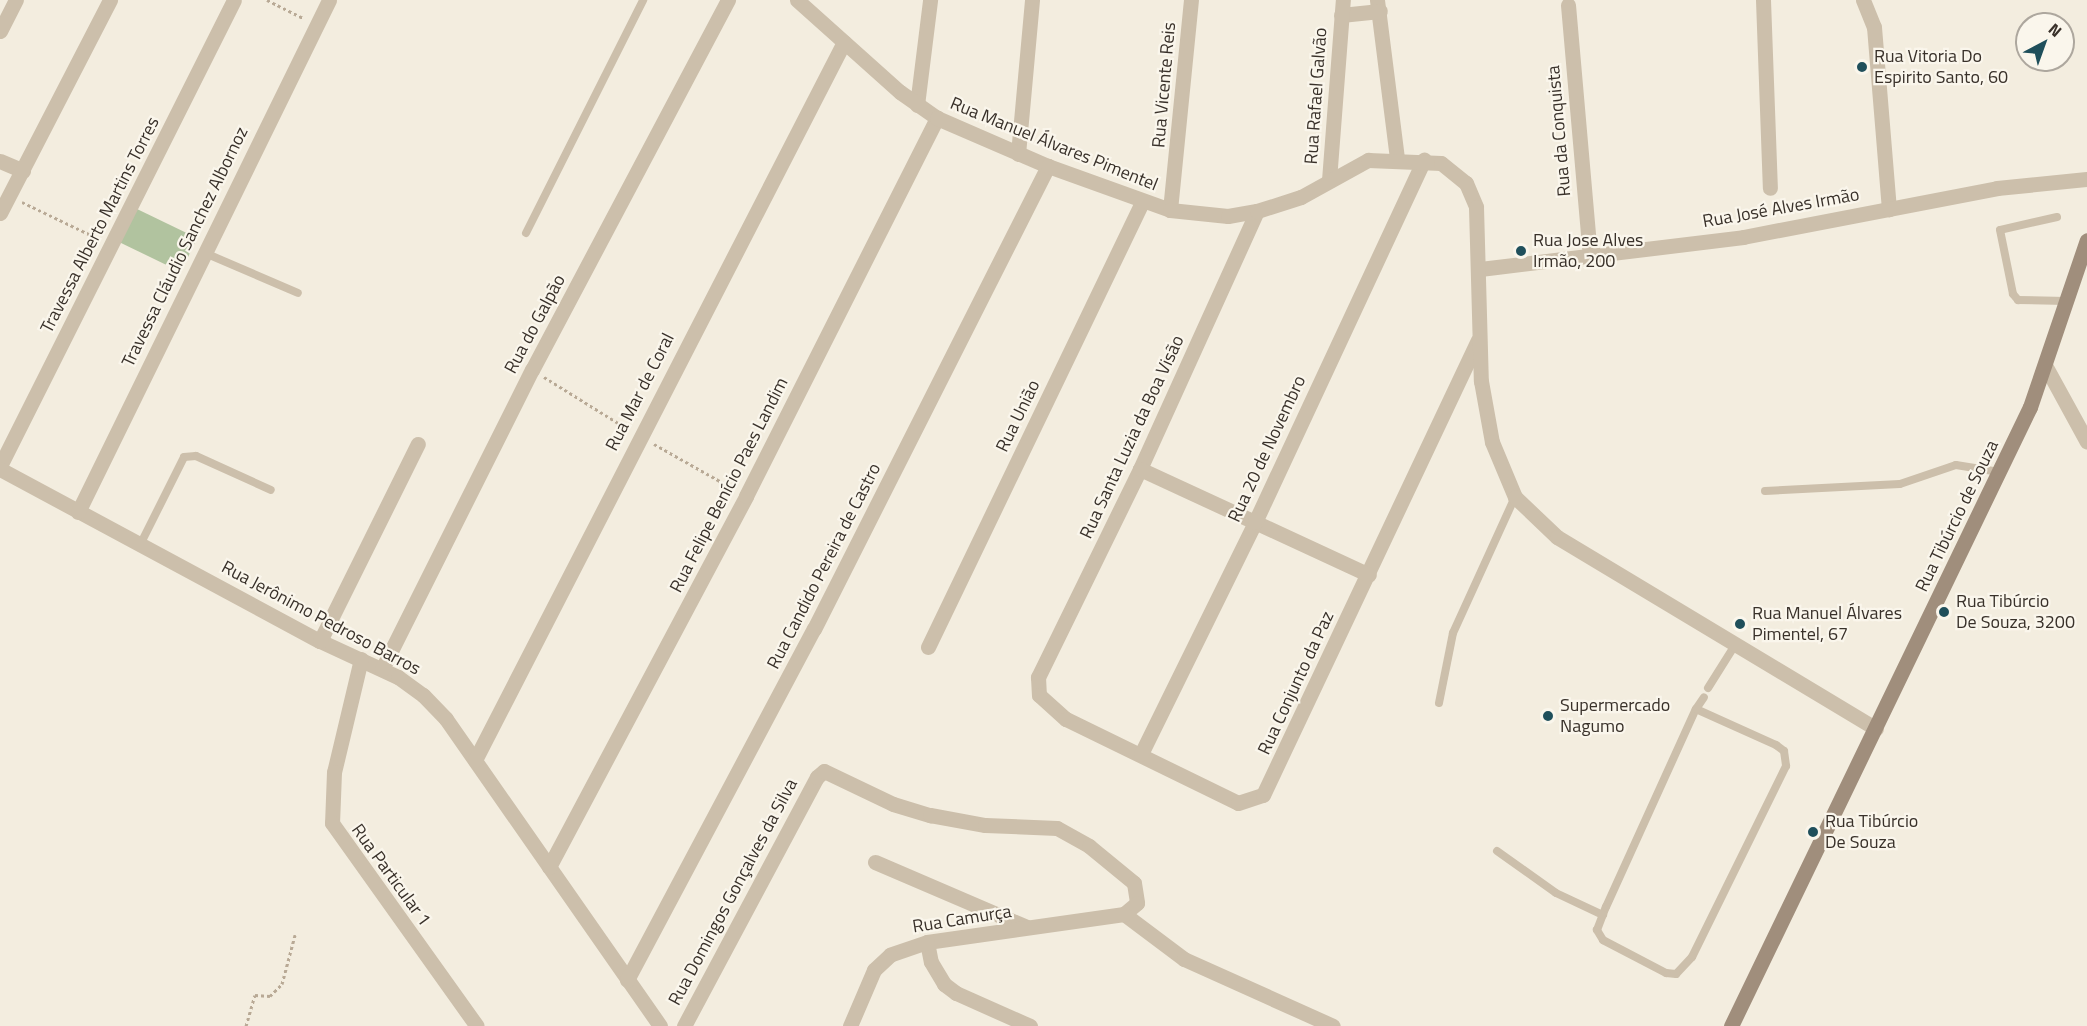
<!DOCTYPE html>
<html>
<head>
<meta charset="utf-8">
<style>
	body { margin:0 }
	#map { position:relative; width:2087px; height:1026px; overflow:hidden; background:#f3eddf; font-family:"Titillium Web",sans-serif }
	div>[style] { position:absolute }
	.green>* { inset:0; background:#b1c39f }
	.path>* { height:3px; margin-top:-1.5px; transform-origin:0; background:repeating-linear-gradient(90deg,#b8a995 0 3px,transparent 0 6px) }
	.service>* { height:8px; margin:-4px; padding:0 4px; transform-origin:4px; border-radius:4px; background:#ccbfab }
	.minor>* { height:15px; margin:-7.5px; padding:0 7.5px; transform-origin:7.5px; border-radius:7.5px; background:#ccbfab }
	.tertiary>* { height:15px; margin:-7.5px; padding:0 7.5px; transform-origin:7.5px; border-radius:7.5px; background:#ccbfab }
	.secondary>* { height:15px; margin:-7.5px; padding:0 7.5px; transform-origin:7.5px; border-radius:7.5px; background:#a08e7c }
	.dots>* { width:16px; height:16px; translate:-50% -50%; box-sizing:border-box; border:3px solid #faf6ec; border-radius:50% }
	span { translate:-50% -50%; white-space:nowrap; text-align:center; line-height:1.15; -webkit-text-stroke:4.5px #faf6ec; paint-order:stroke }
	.poi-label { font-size:18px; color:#39312a }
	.left { translate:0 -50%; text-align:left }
	.street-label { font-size:18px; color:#39312a }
	.north { position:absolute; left:2015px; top:12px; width:60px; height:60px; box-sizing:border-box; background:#faf6ec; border:2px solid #ada79e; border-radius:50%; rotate:41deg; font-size:16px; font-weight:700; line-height:24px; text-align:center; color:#39312a }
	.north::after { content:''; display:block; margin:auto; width:21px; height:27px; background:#1f4f5b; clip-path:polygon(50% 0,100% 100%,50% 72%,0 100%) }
</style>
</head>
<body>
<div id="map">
	<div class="green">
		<i style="clip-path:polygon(137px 209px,197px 238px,181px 272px,119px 242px)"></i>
	</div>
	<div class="path">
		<i style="left:267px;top:0;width:40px;rotate:26.6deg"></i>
		<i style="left:22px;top:202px;width:83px;rotate:25.6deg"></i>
		<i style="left:544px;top:377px;width:99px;rotate:31.8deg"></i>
		<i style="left:654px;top:444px;width:90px;rotate:29.4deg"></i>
		<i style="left:246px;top:1026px;width:32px;rotate:-74deg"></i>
		<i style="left:255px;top:995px;width:15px;rotate:4deg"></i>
		<i style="left:270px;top:996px;width:17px;rotate:-45deg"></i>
		<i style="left:282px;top:984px;width:51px;rotate:-75.1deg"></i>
	</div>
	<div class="service">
		<i style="left:2057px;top:217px;width:58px;rotate:167.2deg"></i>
		<i style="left:2000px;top:230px;width:65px;rotate:78.5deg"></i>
		<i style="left:2013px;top:294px;width:8px;rotate:50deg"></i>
		<i style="left:2018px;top:300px;width:48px;rotate:1.2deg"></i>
		<i style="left:526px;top:233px;width:261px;rotate:-63.3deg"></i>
		<i style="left:205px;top:253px;width:101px;rotate:23.3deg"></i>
		<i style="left:1765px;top:491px;width:135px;rotate:-3deg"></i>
		<i style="left:1900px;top:484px;width:59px;rotate:-18.7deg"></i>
		<i style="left:1956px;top:465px;width:44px;rotate:9.2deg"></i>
		<i style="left:140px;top:545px;width:98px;rotate:-63.4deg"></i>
		<i style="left:184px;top:457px;width:12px;rotate:-5deg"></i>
		<i style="left:196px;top:456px;width:82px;rotate:24.4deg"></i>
		<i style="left:1708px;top:688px;width:51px;rotate:-57.9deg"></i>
		<i style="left:1439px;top:703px;width:71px;rotate:-78.7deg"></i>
		<i style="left:1453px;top:633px;width:149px;rotate:-65.5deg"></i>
		<i style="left:1696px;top:709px;width:88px;rotate:24.2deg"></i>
		<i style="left:1776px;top:745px;width:10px;rotate:37deg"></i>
		<i style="left:1784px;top:751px;width:15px;rotate:82deg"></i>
		<i style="left:1786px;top:766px;width:213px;rotate:116.2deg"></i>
		<i style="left:1692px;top:957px;width:23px;rotate:133deg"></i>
		<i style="left:1676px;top:974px;width:10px;rotate:-174deg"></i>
		<i style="left:1666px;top:973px;width:71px;rotate:-152.4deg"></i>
		<i style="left:1603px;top:940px;width:12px;rotate:-121deg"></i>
		<i style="left:1597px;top:930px;width:25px;rotate:-69deg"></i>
		<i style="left:1606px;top:907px;width:217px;rotate:-65.6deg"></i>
		<i style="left:1696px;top:709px;width:14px;rotate:-56deg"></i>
		<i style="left:1497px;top:851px;width:72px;rotate:35.4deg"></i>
		<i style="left:1556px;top:893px;width:52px;rotate:25.1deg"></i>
	</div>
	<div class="minor">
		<i style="left:1377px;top:0;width:159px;rotate:82.8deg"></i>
		<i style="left:1763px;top:0;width:188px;rotate:87.9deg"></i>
		<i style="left:1863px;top:0;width:29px;rotate:68deg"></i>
		<i style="left:1874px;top:27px;width:183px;rotate:85.3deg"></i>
		<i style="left:1568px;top:5px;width:250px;rotate:85deg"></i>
		<i style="left:1341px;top:15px;width:39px;rotate:-6deg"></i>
		<i style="left:0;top:31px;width:35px;rotate:-63deg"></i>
		<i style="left:917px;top:105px;width:106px;rotate:-82.9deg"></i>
		<i style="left:1018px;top:154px;width:155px;rotate:-84.8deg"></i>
		<i style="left:0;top:161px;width:25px;rotate:23deg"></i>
		<i style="left:1329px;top:180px;width:181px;rotate:-85.6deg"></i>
		<i style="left:1170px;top:210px;width:211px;rotate:-84.3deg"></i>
		<i style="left:1257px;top:211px;width:283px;rotate:114.4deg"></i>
		<i style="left:1140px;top:469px;width:232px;rotate:116.1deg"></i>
		<i style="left:1038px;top:677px;width:18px;rotate:87deg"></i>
		<i style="left:1039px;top:695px;width:36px;rotate:42deg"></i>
		<i style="left:1066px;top:719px;width:191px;rotate:26deg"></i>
		<i style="left:1238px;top:803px;width:26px;rotate:-18deg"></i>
		<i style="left:1263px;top:795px;width:503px;rotate:-64.71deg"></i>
		<i style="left:0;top:213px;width:240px;rotate:-62.7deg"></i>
		<i style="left:1480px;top:269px;width:265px;rotate:-6.9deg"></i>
		<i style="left:1743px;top:237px;width:259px;rotate:-10.9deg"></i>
		<i style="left:1997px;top:188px;width:90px;rotate:-5.7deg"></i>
		<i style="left:2046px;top:367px;width:85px;rotate:61.3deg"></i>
		<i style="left:0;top:466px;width:521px;rotate:-63.34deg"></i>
		<i style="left:0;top:469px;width:363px;rotate:28.3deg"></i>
		<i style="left:320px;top:641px;width:86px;rotate:24.8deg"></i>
		<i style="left:398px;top:677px;width:31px;rotate:36deg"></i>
		<i style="left:423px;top:695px;width:33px;rotate:46deg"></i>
		<i style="left:446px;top:719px;width:374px;rotate:55.1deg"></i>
		<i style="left:1140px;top:469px;width:252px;rotate:24.8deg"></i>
		<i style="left:78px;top:512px;width:570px;rotate:-63.88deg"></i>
		<i style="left:320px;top:641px;width:220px;rotate:-63.6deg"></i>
		<i style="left:928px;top:647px;width:493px;rotate:-64.3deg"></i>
		<i style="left:361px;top:659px;width:116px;rotate:103.4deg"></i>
		<i style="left:334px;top:772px;width:51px;rotate:92.2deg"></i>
		<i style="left:332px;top:823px;width:249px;rotate:54.5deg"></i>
		<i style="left:382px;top:669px;width:335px;rotate:-63.4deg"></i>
		<i style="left:532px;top:370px;width:419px;rotate:-62.1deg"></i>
		<i style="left:1141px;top:754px;width:258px;rotate:-63.8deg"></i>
		<i style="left:1255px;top:522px;width:400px;rotate:-65deg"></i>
		<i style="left:475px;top:760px;width:807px;rotate:-62.8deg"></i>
		<i style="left:875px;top:862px;width:165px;rotate:23.2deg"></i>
		<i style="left:549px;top:867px;width:420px;rotate:-62deg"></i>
		<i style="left:746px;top:496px;width:424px;rotate:-63.2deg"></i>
		<i style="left:1124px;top:914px;width:75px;rotate:36.9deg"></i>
		<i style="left:1184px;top:959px;width:163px;rotate:24.2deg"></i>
		<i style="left:927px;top:942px;width:20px;rotate:79deg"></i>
		<i style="left:931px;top:962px;width:26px;rotate:59deg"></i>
		<i style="left:944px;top:984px;width:15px;rotate:37deg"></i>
		<i style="left:956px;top:993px;width:81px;rotate:24deg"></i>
		<i style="left:627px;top:980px;width:398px;rotate:-62deg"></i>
		<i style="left:814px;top:629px;width:519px;rotate:-63.19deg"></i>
		<i style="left:684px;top:1026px;width:282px;rotate:-61.9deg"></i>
		<i style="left:817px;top:777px;width:9px;rotate:-41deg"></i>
		<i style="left:824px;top:771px;width:76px;rotate:25.6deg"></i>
		<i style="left:893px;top:804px;width:39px;rotate:17deg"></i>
		<i style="left:930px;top:815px;width:56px;rotate:10.3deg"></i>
		<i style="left:985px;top:825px;width:72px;rotate:2.4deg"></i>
		<i style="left:1057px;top:828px;width:37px;rotate:29deg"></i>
		<i style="left:1089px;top:846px;width:58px;rotate:39.4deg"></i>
		<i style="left:1134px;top:883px;width:20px;rotate:81deg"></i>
		<i style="left:1137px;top:903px;width:17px;rotate:140deg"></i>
		<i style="left:1124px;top:914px;width:199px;rotate:171.9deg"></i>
		<i style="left:927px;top:942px;width:39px;rotate:161deg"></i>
		<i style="left:890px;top:955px;width:22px;rotate:137deg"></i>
		<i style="left:874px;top:970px;width:61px;rotate:113.2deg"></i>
	</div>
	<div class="tertiary">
		<i style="left:797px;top:0;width:138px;rotate:41.8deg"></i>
		<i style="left:900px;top:92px;width:45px;rotate:35.1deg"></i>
		<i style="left:937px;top:118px;width:121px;rotate:23.4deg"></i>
		<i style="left:1048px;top:166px;width:130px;rotate:19.8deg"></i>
		<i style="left:1170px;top:210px;width:58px;rotate:5.9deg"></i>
		<i style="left:1228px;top:216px;width:29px;rotate:-10deg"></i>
		<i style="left:1257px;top:211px;width:46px;rotate:-17.7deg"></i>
		<i style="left:1301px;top:197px;width:77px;rotate:-28.9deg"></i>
		<i style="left:1368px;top:160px;width:73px;rotate:2.4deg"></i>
		<i style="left:1441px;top:163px;width:32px;rotate:39deg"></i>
		<i style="left:1466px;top:183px;width:26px;rotate:67deg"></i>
		<i style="left:1476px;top:207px;width:174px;rotate:88.4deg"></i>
		<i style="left:1481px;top:381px;width:62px;rotate:79.8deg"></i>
		<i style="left:1492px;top:442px;width:60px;rotate:67.3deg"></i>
		<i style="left:1515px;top:497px;width:58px;rotate:43.6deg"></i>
		<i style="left:1557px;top:537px;width:372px;rotate:31deg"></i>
	</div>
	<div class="secondary">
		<i style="left:1731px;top:1026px;width:687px;rotate:-64.22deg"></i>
		<i style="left:2030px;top:407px;width:176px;rotate:-71.2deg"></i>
	</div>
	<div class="dots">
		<i style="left:1862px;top:67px;background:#1f4f5b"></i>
		<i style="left:1521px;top:251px;background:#1f4f5b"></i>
		<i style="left:1944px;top:612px;background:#1f4f5b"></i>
		<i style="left:1740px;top:624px;background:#1f4f5b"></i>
		<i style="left:1548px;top:716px;background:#1f4f5b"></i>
		<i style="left:1813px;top:832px;background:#1f4f5b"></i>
	</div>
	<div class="poi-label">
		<span class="left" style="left:1874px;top:67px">Rua Vitoria Do<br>Espirito Santo, 60</span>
		<span class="left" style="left:1533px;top:251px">Rua Jose Alves<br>Irmão, 200</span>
		<span class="left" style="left:1956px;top:612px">Rua Tibúrcio<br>De Souza, 3200</span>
		<span class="left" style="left:1752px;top:624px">Rua Manuel Álvares<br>Pimentel, 67</span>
		<span class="left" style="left:1560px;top:716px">Supermercado<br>Nagumo</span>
		<span class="left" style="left:1825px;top:832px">Rua Tibúrcio<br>De Souza</span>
	</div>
	<div class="street-label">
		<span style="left:1164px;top:85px;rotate:-85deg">Rua Vicente Reis</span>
		<span style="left:1316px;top:96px;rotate:-86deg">Rua Rafael Galvão</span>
		<span style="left:1559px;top:131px;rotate:-95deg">Rua da Conquista</span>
		<span style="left:1054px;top:144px;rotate:22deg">Rua Manuel Álvares Pimentel</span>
		<span style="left:1781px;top:208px;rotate:-10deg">Rua José Alves Irmão</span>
		<span style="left:100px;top:225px;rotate:-63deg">Travessa Alberto Martins Torres</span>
		<span style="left:185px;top:247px;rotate:-64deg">Travessa Cláudio Sanchez Albornoz</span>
		<span style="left:535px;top:324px;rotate:-62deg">Rua do Galpão</span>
		<span style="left:640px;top:392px;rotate:-63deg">Rua Mar de Coral</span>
		<span style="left:1018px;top:416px;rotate:-64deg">Rua União</span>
		<span style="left:1132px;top:437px;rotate:-65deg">Rua Santa Luzia da Boa Visão</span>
		<span style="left:1267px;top:449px;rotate:-65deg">Rua 20 de Novembro</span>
		<span style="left:729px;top:485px;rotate:-63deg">Rua Felipe Benício Paes Landim</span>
		<span style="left:1957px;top:516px;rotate:-64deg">Rua Tibúrcio de Souza</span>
		<span style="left:824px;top:566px;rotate:-63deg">Rua Candido Pereira de Castro</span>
		<span style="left:321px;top:618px;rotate:28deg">Rua Jerônimo Pedroso Barros</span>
		<span style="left:1296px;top:683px;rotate:-65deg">Rua Conjunto da Paz</span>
		<span style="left:391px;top:875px;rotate:54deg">Rua Particular 1</span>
		<span style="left:733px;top:892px;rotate:-62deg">Rua Domingos Gonçalves da Silva</span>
		<span style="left:962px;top:919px;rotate:-9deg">Rua Camurça</span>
	</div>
	<div class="north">N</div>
</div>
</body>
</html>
